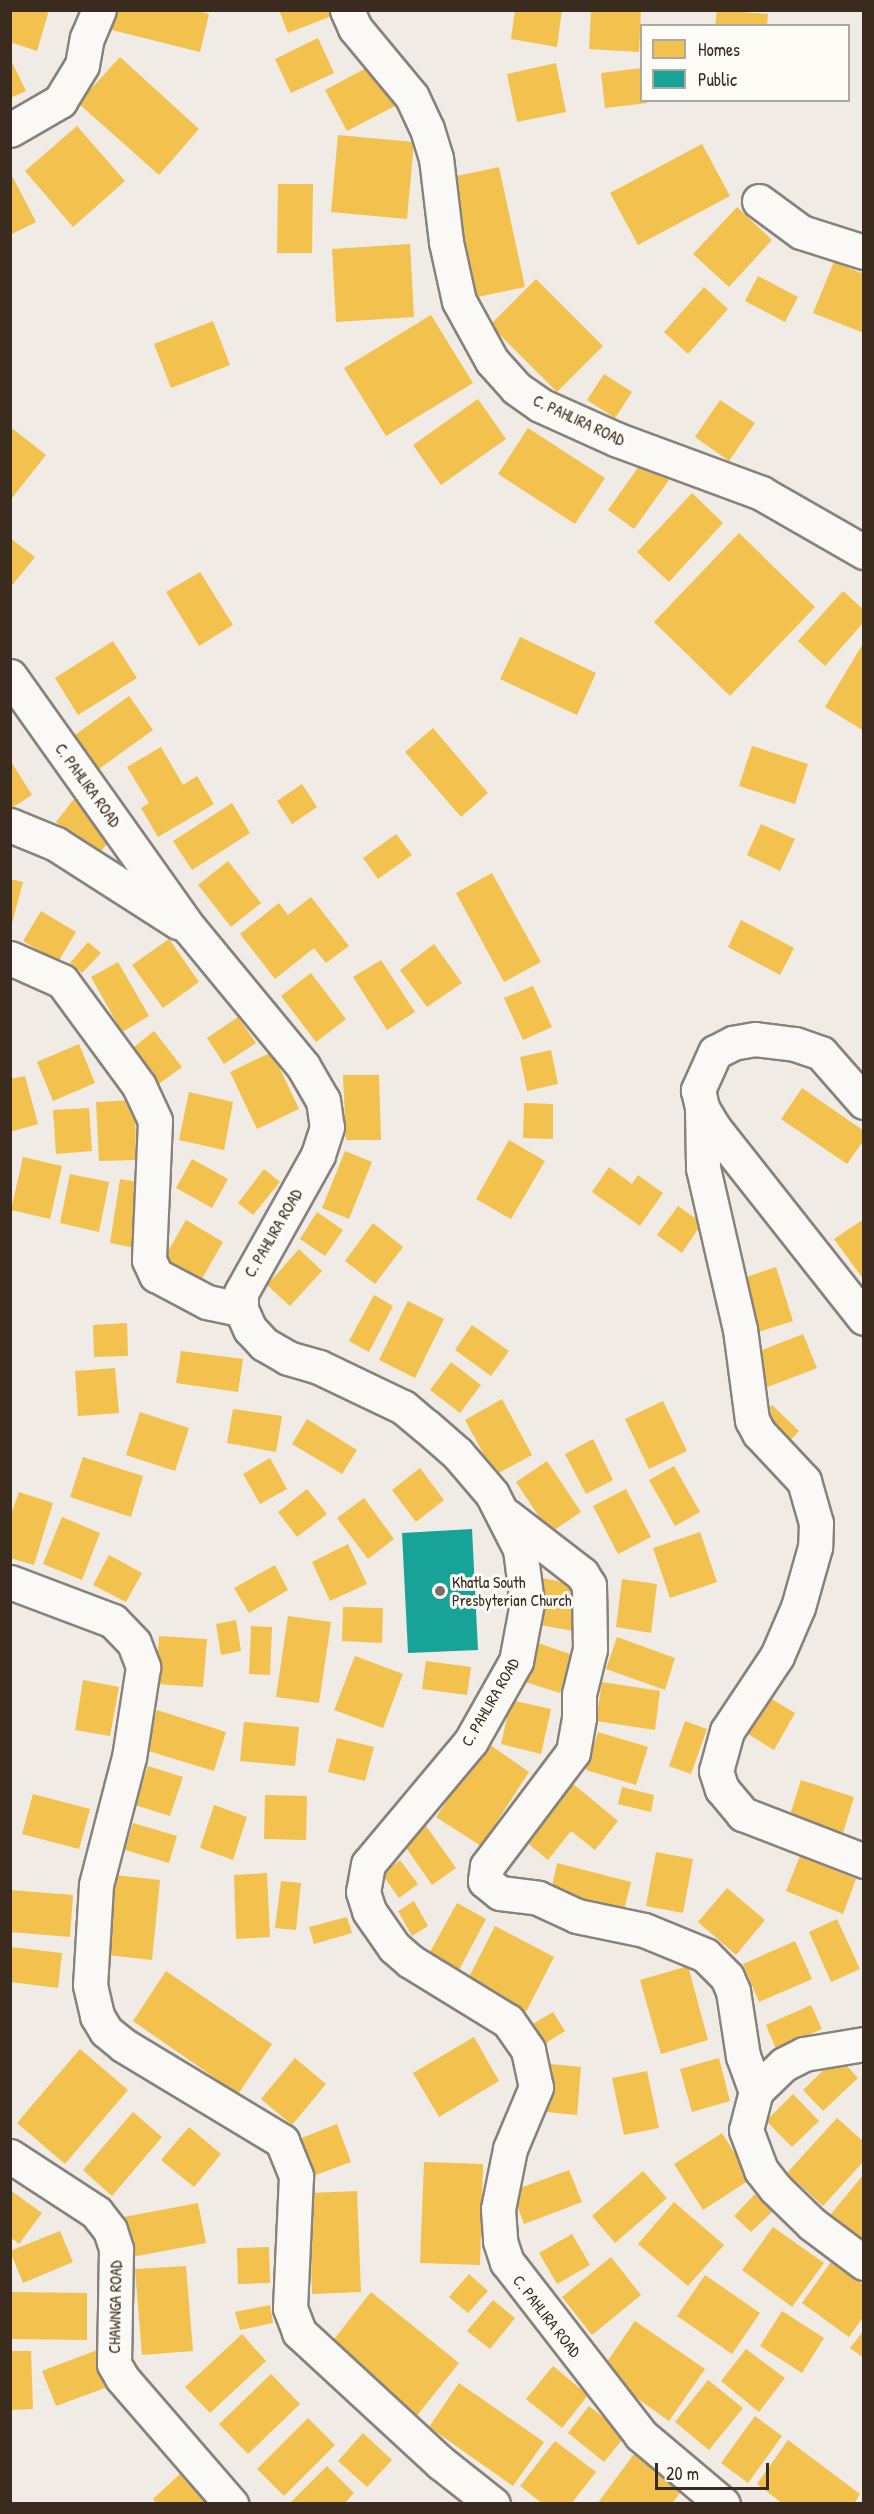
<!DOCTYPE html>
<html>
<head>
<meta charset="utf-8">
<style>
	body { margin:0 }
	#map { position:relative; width:874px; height:2514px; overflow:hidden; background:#f1ebe6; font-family:"Patrick Hand",sans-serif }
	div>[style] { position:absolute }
	.homes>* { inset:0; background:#f2c14e }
	.public>* { inset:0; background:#17a398 }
	.roads { filter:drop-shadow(2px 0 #88827d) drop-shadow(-2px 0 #88827d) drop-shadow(0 2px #88827d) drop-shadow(0 -2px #88827d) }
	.street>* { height:33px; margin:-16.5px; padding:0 16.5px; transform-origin:16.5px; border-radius:16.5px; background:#faf9f6 }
	.dots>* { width:16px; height:16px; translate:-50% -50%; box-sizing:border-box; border:3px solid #fdfcf7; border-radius:50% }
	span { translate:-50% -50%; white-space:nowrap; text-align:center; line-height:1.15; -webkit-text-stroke:6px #fdfcf7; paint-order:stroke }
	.street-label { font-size:16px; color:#3b2a1e }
	.poi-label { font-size:16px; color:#3b2a1e }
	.left { translate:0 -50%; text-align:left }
	.frame { position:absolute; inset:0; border:12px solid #3b2a1e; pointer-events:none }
	.legend { position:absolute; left:640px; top:24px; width:210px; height:78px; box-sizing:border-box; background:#fdfcf7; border:2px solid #afa8a0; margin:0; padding:8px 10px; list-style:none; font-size:18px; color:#3b2a1e }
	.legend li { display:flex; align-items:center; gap:12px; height:30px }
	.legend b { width:30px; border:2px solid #afa8a0 }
	.scale { position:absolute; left:655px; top:2463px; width:114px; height:27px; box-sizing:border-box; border:3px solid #3b2a1e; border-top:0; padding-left:8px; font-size:18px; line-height:21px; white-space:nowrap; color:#3b2a1e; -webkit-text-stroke:4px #fdfcf7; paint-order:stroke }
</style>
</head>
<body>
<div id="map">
	<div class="homes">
		<i style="clip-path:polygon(10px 10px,49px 10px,37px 51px,10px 42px)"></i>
		<i style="clip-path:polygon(117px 10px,195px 10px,209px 14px,200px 52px,112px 30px)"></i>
		<i style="clip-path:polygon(279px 10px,336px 10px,337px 14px,288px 33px)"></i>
		<i style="clip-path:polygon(515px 10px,562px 10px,557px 47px,511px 39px)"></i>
		<i style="clip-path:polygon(591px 10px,641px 10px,639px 52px,589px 49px)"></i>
		<i style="clip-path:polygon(717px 10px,768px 14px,767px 26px,715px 26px)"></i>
		<i style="clip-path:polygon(318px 38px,334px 73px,291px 93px,275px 59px)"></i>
		<i style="clip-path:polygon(120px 57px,199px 129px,159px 175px,78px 103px)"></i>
		<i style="clip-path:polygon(10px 58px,26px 91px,10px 98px)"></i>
		<i style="clip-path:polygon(556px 63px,566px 112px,517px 122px,507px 74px)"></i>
		<i style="clip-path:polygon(374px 64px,395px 106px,347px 131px,325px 90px)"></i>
		<i style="clip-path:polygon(642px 68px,642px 100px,648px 103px,605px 108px,601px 73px)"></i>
		<i style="clip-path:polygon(77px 126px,125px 181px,73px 227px,25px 171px)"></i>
		<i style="clip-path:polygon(338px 135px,414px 142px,407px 219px,331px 212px)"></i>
		<i style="clip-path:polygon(702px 144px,730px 196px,638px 245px,610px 193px)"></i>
		<i style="clip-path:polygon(499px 167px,525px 287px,477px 297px,452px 177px)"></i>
		<i style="clip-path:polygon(10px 172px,36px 222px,10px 235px)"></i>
		<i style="clip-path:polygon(278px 184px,313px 184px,312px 253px,277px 253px)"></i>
		<i style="clip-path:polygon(737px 207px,772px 240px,729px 287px,693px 254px)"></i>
		<i style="clip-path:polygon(410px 244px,414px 317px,336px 322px,332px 249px)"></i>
		<i style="clip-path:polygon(834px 262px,864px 274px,864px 333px,813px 313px)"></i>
		<i style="clip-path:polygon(758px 276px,798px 297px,785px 322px,745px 301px)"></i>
		<i style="clip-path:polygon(536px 279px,603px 346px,557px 392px,490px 325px)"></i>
		<i style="clip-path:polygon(704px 287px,728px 309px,688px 354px,664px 332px)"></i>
		<i style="clip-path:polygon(431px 315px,473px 383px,386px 436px,344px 368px)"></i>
		<i style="clip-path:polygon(213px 321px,230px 365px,171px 388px,154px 344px)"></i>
		<i style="clip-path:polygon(604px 374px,632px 392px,615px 418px,587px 400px)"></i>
		<i style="clip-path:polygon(478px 399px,506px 439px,441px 485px,413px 445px)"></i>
		<i style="clip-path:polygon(720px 400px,755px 423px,729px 461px,695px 437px)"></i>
		<i style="clip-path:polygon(528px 428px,605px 478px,575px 524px,498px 474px)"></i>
		<i style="clip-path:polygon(13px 429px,46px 455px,12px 498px,10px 432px)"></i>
		<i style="clip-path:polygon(642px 462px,669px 480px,634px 529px,608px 510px)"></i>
		<i style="clip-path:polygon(692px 493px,723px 523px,669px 582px,637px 552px)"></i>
		<i style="clip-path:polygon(739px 533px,815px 607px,730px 696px,654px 622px)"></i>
		<i style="clip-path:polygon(10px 538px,35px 557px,10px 588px)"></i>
		<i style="clip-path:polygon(200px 572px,233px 625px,199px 646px,166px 592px)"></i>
		<i style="clip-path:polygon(843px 591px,864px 610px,864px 622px,825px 666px,798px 641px)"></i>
		<i style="clip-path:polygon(520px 637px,596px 673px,577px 715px,500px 679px)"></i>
		<i style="clip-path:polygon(113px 641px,137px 678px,78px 715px,55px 678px)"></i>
		<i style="clip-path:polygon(864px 642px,864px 731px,825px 707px)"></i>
		<i style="clip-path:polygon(129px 696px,153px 730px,99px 769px,75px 735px)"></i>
		<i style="clip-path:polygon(433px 728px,488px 793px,461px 817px,405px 752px)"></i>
		<i style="clip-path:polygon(752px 746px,808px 764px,795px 804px,739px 786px)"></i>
		<i style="clip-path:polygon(161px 747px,183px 785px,197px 776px,214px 804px,158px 837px,141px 808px,149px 803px,127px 767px)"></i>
		<i style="clip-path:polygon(10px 760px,32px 795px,10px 809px)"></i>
		<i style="clip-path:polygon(302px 784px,317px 807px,292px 824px,277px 801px)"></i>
		<i style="clip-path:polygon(74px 799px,116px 833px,97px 856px,56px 822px)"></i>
		<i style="clip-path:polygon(232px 803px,250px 833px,192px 870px,173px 841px)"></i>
		<i style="clip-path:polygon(761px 824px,795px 839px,780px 871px,747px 855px)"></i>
		<i style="clip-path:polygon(396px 834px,412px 855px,378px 879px,363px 858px)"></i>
		<i style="clip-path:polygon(228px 861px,261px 903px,231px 927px,198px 885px)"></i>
		<i style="clip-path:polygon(492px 873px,541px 962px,504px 982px,456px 893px)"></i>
		<i style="clip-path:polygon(10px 879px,23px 882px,11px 927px,10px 927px)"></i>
		<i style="clip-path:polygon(311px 897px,349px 946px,326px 963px,314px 948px,275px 979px,240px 934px,279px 903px,288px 915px)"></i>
		<i style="clip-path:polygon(41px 911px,76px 932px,58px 962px,23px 941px)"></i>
		<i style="clip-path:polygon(741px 920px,794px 948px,780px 975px,728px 947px)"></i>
		<i style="clip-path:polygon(169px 939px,199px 982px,163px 1008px,132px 965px)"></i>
		<i style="clip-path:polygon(88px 942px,101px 953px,82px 973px,70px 963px)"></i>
		<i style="clip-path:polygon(434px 944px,462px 983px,427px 1007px,400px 970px)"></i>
		<i style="clip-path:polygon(381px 960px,415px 1012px,387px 1030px,353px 977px)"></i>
		<i style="clip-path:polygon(118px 962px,149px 1016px,122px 1032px,91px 977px)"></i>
		<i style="clip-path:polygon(311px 973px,346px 1019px,316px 1042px,281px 996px)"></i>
		<i style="clip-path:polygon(533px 986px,552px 1027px,523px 1040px,504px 998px)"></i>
		<i style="clip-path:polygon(238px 1017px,256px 1043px,224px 1064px,207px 1038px)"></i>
		<i style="clip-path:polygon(154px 1031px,182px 1067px,156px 1086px,129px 1051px)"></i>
		<i style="clip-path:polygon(79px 1044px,95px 1083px,53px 1101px,37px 1062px)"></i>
		<i style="clip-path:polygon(551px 1050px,558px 1084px,527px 1091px,520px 1057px)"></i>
		<i style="clip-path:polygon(272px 1052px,299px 1109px,257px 1129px,230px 1072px)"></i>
		<i style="clip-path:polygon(343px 1075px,379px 1075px,381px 1140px,346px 1140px)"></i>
		<i style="clip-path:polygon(25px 1076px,38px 1124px,10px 1132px,10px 1079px)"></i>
		<i style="clip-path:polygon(802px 1088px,864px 1131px,864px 1140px,847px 1164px,781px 1119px)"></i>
		<i style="clip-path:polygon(189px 1092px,233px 1102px,224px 1150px,179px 1140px)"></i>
		<i style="clip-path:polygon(135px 1100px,136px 1160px,99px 1161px,96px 1102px)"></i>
		<i style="clip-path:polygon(524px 1103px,553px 1104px,553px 1139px,523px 1138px)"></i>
		<i style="clip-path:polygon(89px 1108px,92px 1151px,56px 1154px,53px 1110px)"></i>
		<i style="clip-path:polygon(509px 1140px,545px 1161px,511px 1219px,476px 1199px)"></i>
		<i style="clip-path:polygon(345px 1151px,372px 1162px,349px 1219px,322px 1208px)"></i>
		<i style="clip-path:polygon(23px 1157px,62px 1166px,50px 1219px,11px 1210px)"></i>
		<i style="clip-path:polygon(192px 1159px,228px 1179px,212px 1208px,176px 1188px)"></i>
		<i style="clip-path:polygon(609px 1167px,632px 1184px,638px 1175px,663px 1193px,640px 1226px,592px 1192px)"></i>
		<i style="clip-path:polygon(264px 1169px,280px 1182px,253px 1215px,238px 1203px)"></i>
		<i style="clip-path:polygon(70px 1174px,109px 1182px,99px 1232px,60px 1223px)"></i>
		<i style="clip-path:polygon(120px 1179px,145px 1183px,135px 1248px,110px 1243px)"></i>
		<i style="clip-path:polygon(678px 1206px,702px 1223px,682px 1253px,657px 1235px)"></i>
		<i style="clip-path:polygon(317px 1212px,343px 1230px,325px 1256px,300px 1239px)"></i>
		<i style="clip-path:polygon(864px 1219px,864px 1280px,834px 1239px)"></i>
		<i style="clip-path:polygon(186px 1220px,223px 1242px,200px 1282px,163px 1260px)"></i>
		<i style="clip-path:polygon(373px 1223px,403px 1247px,375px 1284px,345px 1261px)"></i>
		<i style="clip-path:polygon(299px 1249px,322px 1271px,290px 1306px,267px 1285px)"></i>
		<i style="clip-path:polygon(776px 1267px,793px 1321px,755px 1333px,738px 1280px)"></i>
		<i style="clip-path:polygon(374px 1295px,393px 1306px,369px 1352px,349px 1341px)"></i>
		<i style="clip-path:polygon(408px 1301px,444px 1319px,415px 1378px,379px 1360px)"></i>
		<i style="clip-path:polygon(127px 1323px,128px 1356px,94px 1357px,93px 1325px)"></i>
		<i style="clip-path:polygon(472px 1325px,509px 1351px,491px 1376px,455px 1350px)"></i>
		<i style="clip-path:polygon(803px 1334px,817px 1368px,760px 1390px,747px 1356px)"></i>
		<i style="clip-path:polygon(181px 1351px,243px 1359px,238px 1392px,176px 1383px)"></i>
		<i style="clip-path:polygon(451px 1362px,481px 1385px,460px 1413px,430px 1390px)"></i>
		<i style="clip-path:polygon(115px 1368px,119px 1413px,78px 1416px,75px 1371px)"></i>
		<i style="clip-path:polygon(502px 1399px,532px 1455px,495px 1475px,465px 1420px)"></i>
		<i style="clip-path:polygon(663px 1401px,687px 1451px,649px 1469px,625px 1419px)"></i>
		<i style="clip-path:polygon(772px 1405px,799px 1431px,784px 1447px,757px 1421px)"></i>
		<i style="clip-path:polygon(233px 1409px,282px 1416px,276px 1452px,227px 1443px)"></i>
		<i style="clip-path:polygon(140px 1412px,189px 1428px,175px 1471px,126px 1455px)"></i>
		<i style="clip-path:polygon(307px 1419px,357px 1450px,342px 1474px,292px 1444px)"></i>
		<i style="clip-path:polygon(593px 1439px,613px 1480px,586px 1494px,565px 1454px)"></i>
		<i style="clip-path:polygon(83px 1457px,143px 1476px,131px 1517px,70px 1497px)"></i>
		<i style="clip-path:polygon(270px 1458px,287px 1489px,260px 1504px,243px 1474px)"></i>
		<i style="clip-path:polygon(547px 1461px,581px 1512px,550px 1533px,516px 1482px)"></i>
		<i style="clip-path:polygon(674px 1466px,700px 1512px,675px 1526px,649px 1480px)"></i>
		<i style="clip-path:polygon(420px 1468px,444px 1500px,416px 1522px,392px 1490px)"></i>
		<i style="clip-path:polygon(307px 1489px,327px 1514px,297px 1537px,278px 1512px)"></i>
		<i style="clip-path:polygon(626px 1489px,651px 1537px,618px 1554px,593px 1506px)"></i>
		<i style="clip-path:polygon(19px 1492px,53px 1503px,34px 1565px,10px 1558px,10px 1517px)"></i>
		<i style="clip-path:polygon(364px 1498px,394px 1539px,368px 1559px,337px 1518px)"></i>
		<i style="clip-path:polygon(62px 1517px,100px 1533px,82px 1580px,43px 1564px)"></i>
		<i style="clip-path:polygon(700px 1532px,717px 1582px,670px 1598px,653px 1548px)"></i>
		<i style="clip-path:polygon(348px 1544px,367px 1584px,330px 1601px,312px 1562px)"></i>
		<i style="clip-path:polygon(109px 1555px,142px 1573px,126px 1602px,93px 1585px)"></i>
		<i style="clip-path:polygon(275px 1565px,288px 1590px,249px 1613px,234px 1588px)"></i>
		<i style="clip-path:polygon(542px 1578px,583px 1586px,574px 1631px,534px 1624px)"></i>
		<i style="clip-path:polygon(622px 1579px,657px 1584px,651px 1633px,616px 1627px)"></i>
		<i style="clip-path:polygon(343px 1607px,383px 1608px,382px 1643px,342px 1641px)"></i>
		<i style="clip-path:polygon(288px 1616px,331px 1622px,319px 1703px,276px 1697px)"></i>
		<i style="clip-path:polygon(236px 1620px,241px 1651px,221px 1655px,216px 1624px)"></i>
		<i style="clip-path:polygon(251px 1626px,272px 1627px,270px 1675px,249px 1674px)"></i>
		<i style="clip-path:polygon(159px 1636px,207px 1639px,203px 1687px,156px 1684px)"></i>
		<i style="clip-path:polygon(617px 1637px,675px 1658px,665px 1690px,606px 1669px)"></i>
		<i style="clip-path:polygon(535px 1642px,573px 1655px,560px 1693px,522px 1681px)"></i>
		<i style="clip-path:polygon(355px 1656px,403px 1674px,383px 1728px,334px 1710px)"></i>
		<i style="clip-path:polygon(426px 1661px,471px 1667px,467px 1695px,422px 1689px)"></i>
		<i style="clip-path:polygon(83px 1680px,119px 1687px,110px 1736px,75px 1730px)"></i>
		<i style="clip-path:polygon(602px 1682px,660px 1691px,655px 1730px,596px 1721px)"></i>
		<i style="clip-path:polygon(765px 1695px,795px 1713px,774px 1750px,743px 1731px)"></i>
		<i style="clip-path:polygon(511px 1700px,551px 1709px,541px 1754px,501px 1744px)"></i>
		<i style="clip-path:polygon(157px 1710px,226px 1732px,214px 1771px,145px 1750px)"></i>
		<i style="clip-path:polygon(685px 1721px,707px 1729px,691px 1774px,669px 1766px)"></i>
		<i style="clip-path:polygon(244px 1722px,299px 1727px,295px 1766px,240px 1761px)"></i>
		<i style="clip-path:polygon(598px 1732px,648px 1747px,636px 1785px,586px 1770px)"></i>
		<i style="clip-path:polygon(337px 1738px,374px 1747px,365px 1781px,328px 1772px)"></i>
		<i style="clip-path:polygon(486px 1742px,529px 1772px,481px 1846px,436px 1817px)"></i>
		<i style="clip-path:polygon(148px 1766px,183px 1777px,170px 1816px,135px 1805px)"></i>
		<i style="clip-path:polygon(801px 1780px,854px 1797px,843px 1833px,790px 1815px)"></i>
		<i style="clip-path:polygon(572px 1783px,618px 1821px,595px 1850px,571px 1831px,548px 1860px,525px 1841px)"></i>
		<i style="clip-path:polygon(622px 1787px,654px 1795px,651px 1812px,618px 1804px)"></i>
		<i style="clip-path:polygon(33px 1794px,90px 1809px,79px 1849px,22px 1834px)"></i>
		<i style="clip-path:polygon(265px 1795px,307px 1796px,306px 1840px,264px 1839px)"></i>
		<i style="clip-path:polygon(214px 1805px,247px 1817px,233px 1860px,200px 1848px)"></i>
		<i style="clip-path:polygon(133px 1823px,177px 1836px,169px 1863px,125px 1850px)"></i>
		<i style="clip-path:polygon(426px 1826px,456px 1868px,432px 1885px,402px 1842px)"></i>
		<i style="clip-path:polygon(656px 1852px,693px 1859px,683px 1913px,646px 1906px)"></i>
		<i style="clip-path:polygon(800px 1856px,856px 1879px,843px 1914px,786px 1891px)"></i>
		<i style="clip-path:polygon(400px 1860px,418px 1884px,399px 1898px,382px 1874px)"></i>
		<i style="clip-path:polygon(557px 1863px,631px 1882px,624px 1910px,551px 1891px)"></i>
		<i style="clip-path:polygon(267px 1873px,270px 1937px,236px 1939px,234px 1875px)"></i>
		<i style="clip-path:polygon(115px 1875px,160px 1880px,152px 1960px,107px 1955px)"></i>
		<i style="clip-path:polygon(281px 1881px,301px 1883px,296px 1930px,275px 1928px)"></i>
		<i style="clip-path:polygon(727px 1888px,765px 1920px,736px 1955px,698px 1922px)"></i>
		<i style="clip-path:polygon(10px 1890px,73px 1895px,70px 1937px,10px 1932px)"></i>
		<i style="clip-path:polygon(414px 1901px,428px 1926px,412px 1936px,398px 1911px)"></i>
		<i style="clip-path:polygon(457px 1903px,486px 1919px,459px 1970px,429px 1954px)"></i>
		<i style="clip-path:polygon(347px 1917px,352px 1933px,314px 1944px,309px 1927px)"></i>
		<i style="clip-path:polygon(837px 1919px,860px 1969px,831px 1982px,809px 1932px)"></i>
		<i style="clip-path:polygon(495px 1926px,554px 1957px,526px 2012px,467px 1981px)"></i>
		<i style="clip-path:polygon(795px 1941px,812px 1979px,759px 2002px,743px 1964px)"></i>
		<i style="clip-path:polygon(10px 1947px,62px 1953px,58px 1988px,10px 1982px)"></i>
		<i style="clip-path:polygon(688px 1966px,708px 2040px,661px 2054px,640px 1980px)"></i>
		<i style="clip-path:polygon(166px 1971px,272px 2044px,238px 2094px,133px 2021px)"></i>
		<i style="clip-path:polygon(811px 2005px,822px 2029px,776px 2049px,766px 2025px)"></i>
		<i style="clip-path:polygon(553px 2012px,565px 2031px,543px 2045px,531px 2025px)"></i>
		<i style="clip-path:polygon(474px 2037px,499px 2081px,439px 2117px,413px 2073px)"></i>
		<i style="clip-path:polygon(80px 2049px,128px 2090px,65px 2164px,17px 2123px)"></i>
		<i style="clip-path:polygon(838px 2056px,858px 2078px,823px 2111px,803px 2090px)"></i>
		<i style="clip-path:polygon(295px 2058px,326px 2084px,292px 2125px,261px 2099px)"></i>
		<i style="clip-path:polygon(719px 2058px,730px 2101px,692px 2112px,680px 2069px)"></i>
		<i style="clip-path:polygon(551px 2064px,581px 2067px,577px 2115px,546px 2112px)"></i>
		<i style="clip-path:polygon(647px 2071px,659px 2128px,624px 2135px,612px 2078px)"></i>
		<i style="clip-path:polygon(793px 2094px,819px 2121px,792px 2147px,766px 2121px)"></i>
		<i style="clip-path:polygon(133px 2112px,162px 2137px,112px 2196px,83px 2170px)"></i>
		<i style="clip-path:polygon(837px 2118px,864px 2142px,864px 2161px,823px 2206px,787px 2173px)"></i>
		<i style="clip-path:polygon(337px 2124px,351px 2162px,313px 2176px,299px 2139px)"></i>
		<i style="clip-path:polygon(189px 2127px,221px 2154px,194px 2187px,161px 2160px)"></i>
		<i style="clip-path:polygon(722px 2133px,751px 2179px,703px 2210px,674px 2164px)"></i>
		<i style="clip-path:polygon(424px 2162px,483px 2164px,480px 2265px,420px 2263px)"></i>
		<i style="clip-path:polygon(569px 2170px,582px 2202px,524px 2224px,512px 2191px)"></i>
		<i style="clip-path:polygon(643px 2171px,667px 2198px,615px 2243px,592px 2216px)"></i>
		<i style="clip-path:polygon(864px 2174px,864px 2240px,831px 2214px)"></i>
		<i style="clip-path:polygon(10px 2190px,42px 2213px,19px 2244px,10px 2237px)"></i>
		<i style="clip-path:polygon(357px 2191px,361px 2292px,312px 2294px,309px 2193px)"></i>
		<i style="clip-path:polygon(755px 2194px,773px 2211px,751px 2232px,734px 2216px)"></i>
		<i style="clip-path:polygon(674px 2202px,724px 2245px,688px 2286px,638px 2244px)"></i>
		<i style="clip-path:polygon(198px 2203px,206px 2243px,132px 2257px,124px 2217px)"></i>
		<i style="clip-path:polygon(773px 2227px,824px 2263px,792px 2307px,742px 2270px)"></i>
		<i style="clip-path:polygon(60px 2231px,73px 2262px,23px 2283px,10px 2251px)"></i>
		<i style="clip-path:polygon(572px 2234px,590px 2265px,557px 2284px,539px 2253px)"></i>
		<i style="clip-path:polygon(269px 2247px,270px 2283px,238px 2284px,237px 2248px)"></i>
		<i style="clip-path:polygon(611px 2257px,641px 2295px,592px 2335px,562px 2297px)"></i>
		<i style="clip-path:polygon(831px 2262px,864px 2285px,864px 2316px,849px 2337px,802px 2303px)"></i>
		<i style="clip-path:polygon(186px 2266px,193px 2351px,142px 2355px,135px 2269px)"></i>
		<i style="clip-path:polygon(469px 2274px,488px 2291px,468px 2313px,449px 2297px)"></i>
		<i style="clip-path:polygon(705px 2275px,760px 2313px,732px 2354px,677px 2316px)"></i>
		<i style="clip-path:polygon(10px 2292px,87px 2293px,87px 2340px,10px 2339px)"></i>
		<i style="clip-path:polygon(371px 2292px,459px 2363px,416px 2417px,328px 2347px)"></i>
		<i style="clip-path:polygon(493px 2300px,515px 2318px,490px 2349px,467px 2331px)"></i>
		<i style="clip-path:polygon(270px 2305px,273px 2323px,240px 2330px,235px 2312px)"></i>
		<i style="clip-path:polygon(782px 2311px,824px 2338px,802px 2373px,760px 2346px)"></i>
		<i style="clip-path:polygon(635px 2321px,705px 2369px,669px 2421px,600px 2372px)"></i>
		<i style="clip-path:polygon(864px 2330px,864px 2358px,850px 2348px)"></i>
		<i style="clip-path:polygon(242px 2334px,266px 2361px,210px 2413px,185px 2387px)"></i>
		<i style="clip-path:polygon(100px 2349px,113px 2385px,56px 2406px,42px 2371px)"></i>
		<i style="clip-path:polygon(746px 2349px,785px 2378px,759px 2412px,721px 2381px)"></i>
		<i style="clip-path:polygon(10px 2351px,31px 2351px,33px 2409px,10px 2410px)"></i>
		<i style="clip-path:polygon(553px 2366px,588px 2395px,562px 2428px,526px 2399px)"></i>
		<i style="clip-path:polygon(271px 2374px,300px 2404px,248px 2454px,219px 2424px)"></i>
		<i style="clip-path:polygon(708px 2380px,743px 2408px,709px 2450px,675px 2422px)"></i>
		<i style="clip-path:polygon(459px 2383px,544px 2442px,513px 2486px,429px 2427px)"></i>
		<i style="clip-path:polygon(589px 2406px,626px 2435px,604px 2462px,568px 2433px)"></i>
		<i style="clip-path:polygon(755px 2416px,782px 2436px,748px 2483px,721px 2463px)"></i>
		<i style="clip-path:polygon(308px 2418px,335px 2445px,284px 2496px,257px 2469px)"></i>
		<i style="clip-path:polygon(363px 2433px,392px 2460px,367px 2487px,338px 2461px)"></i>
		<i style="clip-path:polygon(788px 2440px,860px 2494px,854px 2504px,783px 2504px,757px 2484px)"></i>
		<i style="clip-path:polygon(555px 2441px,596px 2472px,571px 2504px,543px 2504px,520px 2486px)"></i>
		<i style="clip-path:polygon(634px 2454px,682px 2490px,672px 2504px,597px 2504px)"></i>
		<i style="clip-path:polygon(327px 2466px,354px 2493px,344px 2504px,289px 2504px)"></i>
		<i style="clip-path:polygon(180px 2474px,206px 2504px,157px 2504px,153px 2499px)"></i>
	</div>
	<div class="public">
		<i style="clip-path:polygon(472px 1529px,478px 1650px,408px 1653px,402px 1533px)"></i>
	</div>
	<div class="roads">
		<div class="street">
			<i style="left:347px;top:10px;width:20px;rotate:66deg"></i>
			<i style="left:355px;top:28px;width:89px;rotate:50.4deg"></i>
			<i style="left:412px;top:97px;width:35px;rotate:65deg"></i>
			<i style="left:427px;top:129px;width:30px;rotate:73deg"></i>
			<i style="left:436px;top:158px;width:85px;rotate:83.2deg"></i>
			<i style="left:446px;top:242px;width:60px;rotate:77.6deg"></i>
			<i style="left:459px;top:301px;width:68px;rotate:61.2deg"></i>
			<i style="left:492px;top:361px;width:36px;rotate:48deg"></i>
			<i style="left:516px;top:388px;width:29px;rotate:35deg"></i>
			<i style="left:540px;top:405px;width:85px;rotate:24.2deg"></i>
			<i style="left:618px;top:440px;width:153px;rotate:20.3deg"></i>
			<i style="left:761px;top:493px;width:119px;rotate:29.8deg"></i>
			<i style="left:10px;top:130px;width:58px;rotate:-30.1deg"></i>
			<i style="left:60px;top:101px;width:42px;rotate:-58.6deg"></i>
			<i style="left:82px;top:65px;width:27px;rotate:-80deg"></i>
			<i style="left:87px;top:38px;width:30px;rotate:-67deg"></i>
			<i style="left:759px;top:201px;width:52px;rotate:36.4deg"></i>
			<i style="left:801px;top:232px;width:66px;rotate:17.6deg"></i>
			<i style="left:10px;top:676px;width:310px;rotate:54.6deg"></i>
			<i style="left:190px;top:929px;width:178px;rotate:50.5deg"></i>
			<i style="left:303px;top:1066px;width:39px;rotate:60deg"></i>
			<i style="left:323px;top:1100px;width:27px;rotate:82deg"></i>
			<i style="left:327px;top:1127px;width:29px;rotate:108deg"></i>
			<i style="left:318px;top:1155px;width:158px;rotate:119.2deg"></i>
			<i style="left:241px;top:1293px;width:16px;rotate:90deg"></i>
			<i style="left:241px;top:1309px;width:22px;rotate:66deg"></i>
			<i style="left:250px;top:1329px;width:21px;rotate:47deg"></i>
			<i style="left:264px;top:1344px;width:28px;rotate:30deg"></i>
			<i style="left:288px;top:1358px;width:32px;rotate:16deg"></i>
			<i style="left:319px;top:1367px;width:93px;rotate:25.5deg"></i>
			<i style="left:403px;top:1407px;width:30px;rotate:40deg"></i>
			<i style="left:426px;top:1426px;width:41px;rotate:41.1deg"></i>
			<i style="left:457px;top:1453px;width:54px;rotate:49.5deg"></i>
			<i style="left:492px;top:1494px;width:62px;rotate:63deg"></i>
			<i style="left:520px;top:1549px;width:54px;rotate:82.6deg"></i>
			<i style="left:527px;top:1603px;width:59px;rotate:100.7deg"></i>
			<i style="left:516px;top:1661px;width:92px;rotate:119.4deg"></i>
			<i style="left:471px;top:1741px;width:160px;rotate:129.9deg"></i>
			<i style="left:368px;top:1864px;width:28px;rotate:100deg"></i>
			<i style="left:363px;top:1892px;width:20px;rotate:72deg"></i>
			<i style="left:369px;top:1911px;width:44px;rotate:55.2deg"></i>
			<i style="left:394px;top:1947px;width:21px;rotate:41deg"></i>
			<i style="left:410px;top:1961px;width:115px;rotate:31.5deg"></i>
			<i style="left:508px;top:2021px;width:35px;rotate:55deg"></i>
			<i style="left:528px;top:2050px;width:38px;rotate:78deg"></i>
			<i style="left:536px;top:2087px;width:67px;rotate:112.8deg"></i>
			<i style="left:510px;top:2149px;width:61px;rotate:101.3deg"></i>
			<i style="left:498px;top:2209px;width:32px;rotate:86deg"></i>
			<i style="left:500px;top:2241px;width:22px;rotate:72deg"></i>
			<i style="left:507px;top:2262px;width:219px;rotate:52.2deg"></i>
			<i style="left:641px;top:2435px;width:107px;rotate:40.1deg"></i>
			<i style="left:10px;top:825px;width:50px;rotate:22.4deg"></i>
			<i style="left:56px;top:844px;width:145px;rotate:32.6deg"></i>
			<i style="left:10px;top:958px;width:57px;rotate:23.9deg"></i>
			<i style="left:62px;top:981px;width:130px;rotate:53.7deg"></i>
			<i style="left:139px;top:1086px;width:38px;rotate:65deg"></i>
			<i style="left:155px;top:1121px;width:139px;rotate:92.5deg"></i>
			<i style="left:149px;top:1260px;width:17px;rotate:65deg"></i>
			<i style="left:156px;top:1275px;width:58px;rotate:27.9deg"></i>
			<i style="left:207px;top:1302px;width:35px;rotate:12deg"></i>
			<i style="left:864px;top:1102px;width:65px;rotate:-131.3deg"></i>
			<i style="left:821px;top:1053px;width:28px;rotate:-161deg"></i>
			<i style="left:795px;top:1044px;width:40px;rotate:-172.9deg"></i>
			<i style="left:755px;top:1039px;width:22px;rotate:170deg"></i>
			<i style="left:733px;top:1043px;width:20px;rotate:153deg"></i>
			<i style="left:715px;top:1052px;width:42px;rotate:114.1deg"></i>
			<i style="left:698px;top:1090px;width:18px;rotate:77deg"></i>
			<i style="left:702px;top:1108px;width:23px;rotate:59deg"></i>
			<i style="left:714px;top:1128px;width:242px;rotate:51.7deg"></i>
			<i style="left:702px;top:1108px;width:60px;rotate:89deg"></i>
			<i style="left:703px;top:1168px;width:165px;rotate:77.1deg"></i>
			<i style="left:740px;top:1329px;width:92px;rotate:82.5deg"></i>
			<i style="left:752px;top:1420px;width:15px;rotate:62deg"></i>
			<i style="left:759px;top:1433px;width:66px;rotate:46.8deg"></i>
			<i style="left:804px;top:1481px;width:44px;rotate:74.1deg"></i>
			<i style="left:816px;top:1523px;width:24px;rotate:92deg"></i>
			<i style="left:815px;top:1547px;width:62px;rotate:105.8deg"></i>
			<i style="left:798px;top:1607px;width:53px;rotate:113.2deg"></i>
			<i style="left:777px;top:1656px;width:90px;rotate:123.7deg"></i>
			<i style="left:727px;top:1731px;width:41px;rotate:105.4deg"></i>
			<i style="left:716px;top:1771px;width:19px;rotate:72deg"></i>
			<i style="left:722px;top:1789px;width:33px;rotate:50deg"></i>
			<i style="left:743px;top:1814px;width:130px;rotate:21.2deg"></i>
			<i style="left:507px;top:1516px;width:95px;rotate:37.7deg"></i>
			<i style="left:582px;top:1574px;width:13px;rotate:58deg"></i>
			<i style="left:589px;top:1585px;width:64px;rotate:89.1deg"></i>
			<i style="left:590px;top:1649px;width:46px;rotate:103.7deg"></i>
			<i style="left:579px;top:1694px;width:24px;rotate:90deg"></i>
			<i style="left:579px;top:1718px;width:35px;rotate:100deg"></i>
			<i style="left:573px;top:1752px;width:143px;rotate:127deg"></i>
			<i style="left:487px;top:1866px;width:15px;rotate:98deg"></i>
			<i style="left:485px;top:1881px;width:19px;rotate:39deg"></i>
			<i style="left:500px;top:1893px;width:38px;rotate:7deg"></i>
			<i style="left:538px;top:1898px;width:43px;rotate:24.8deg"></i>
			<i style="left:577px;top:1916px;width:68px;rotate:11.8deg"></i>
			<i style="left:644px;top:1930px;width:66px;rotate:22.3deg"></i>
			<i style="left:705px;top:1955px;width:31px;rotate:45deg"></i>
			<i style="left:727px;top:1977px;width:15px;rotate:67deg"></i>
			<i style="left:733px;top:1991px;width:66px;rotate:81.3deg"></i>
			<i style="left:743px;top:2056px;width:37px;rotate:70deg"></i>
			<i style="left:10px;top:1582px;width:110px;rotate:20.7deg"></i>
			<i style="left:113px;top:1621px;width:30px;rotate:46deg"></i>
			<i style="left:134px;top:1643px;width:26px;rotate:69deg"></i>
			<i style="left:143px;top:1667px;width:91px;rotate:98.8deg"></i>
			<i style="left:129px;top:1757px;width:132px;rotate:104.5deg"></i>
			<i style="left:96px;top:1885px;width:100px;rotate:93.4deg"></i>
			<i style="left:90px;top:1985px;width:32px;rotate:77deg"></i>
			<i style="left:97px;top:2016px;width:17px;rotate:59deg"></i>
			<i style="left:106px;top:2031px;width:22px;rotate:39deg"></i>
			<i style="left:123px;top:2045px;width:186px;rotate:31.1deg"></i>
			<i style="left:282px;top:2141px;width:38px;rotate:68deg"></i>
			<i style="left:296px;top:2176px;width:132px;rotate:92.6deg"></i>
			<i style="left:290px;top:2308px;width:26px;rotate:69deg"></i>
			<i style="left:299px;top:2332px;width:193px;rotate:42.7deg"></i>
			<i style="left:441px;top:2463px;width:66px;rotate:38.3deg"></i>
			<i style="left:864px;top:2044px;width:61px;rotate:170.5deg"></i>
			<i style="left:804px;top:2054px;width:22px;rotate:153deg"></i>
			<i style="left:784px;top:2064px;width:39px;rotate:136deg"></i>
			<i style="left:756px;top:2091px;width:40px;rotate:104.4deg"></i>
			<i style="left:746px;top:2130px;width:43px;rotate:69.4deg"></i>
			<i style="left:761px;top:2170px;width:23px;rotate:52deg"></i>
			<i style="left:775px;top:2188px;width:52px;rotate:44.2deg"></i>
			<i style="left:812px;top:2224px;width:65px;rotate:36.9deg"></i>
			<i style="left:10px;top:2156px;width:103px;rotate:33.1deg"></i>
			<i style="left:96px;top:2212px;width:23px;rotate:52deg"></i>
			<i style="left:110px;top:2230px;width:20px;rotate:72deg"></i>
			<i style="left:116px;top:2249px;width:115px;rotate:91deg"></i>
			<i style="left:114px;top:2364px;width:16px;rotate:60deg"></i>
			<i style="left:122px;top:2378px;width:167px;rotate:49.1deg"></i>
		</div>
	</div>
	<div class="dots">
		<i style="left:440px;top:1591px;background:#7b6e64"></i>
	</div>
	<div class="street-label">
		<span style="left:579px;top:420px;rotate:25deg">C. PAHLIRA ROAD</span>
		<span style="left:88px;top:785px;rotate:54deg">C. PAHLIRA ROAD</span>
		<span style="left:273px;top:1233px;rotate:-60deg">C. PAHLIRA ROAD</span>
		<span style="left:490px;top:1702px;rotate:-60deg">C. PAHLIRA ROAD</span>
		<span style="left:115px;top:2307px;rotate:-89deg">CHAWNGA ROAD</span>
		<span style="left:547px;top:2316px;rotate:52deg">C. PAHLIRA ROAD</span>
	</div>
	<div class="poi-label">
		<span class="left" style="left:452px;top:1591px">Khatla South<br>Presbyterian Church</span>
	</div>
	<div class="frame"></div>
	<ul class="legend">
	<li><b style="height:16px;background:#f2c14e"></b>Homes</li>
	<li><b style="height:16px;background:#17a398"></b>Public</li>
	</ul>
	<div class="scale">20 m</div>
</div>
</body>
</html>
